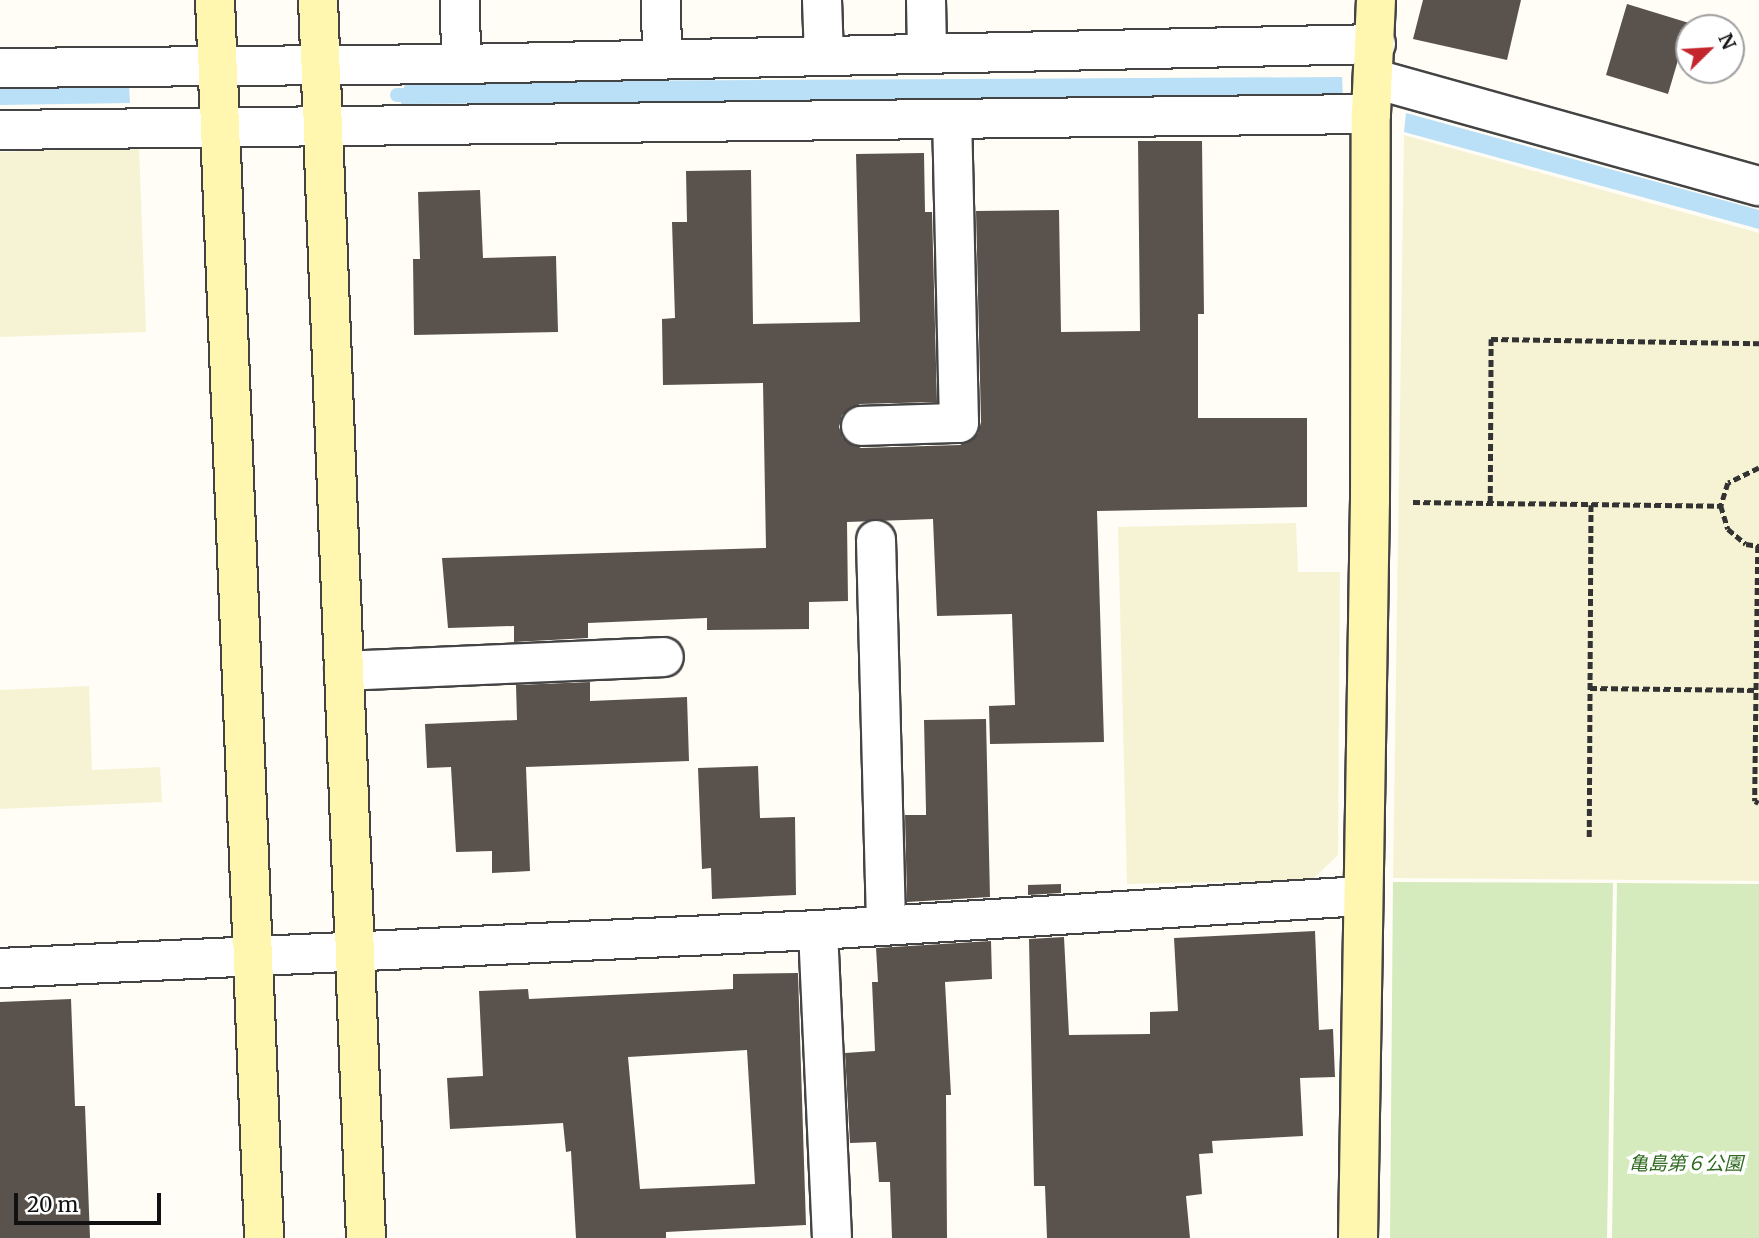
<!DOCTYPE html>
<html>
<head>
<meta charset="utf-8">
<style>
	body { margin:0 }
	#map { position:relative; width:1759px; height:1238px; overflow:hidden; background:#fffdf5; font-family:Merriweather,"Noto Sans JP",serif }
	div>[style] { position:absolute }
	.farmland>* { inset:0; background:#f6f3d4 }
	.green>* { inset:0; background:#d5ebbd }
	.water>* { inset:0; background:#b9e0f7 }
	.stream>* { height:14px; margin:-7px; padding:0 7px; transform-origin:7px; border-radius:7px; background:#b9e0f7 }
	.building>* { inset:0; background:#5a524d }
	.path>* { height:4.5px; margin-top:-2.25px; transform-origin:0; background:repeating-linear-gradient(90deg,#333 0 7px,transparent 0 10.5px) }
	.roads { filter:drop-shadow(2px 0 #444) drop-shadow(-2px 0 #444) drop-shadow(0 2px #444) drop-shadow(0 -2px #444) }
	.street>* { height:38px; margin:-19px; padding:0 19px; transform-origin:19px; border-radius:19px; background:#fff }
	.secondary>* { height:38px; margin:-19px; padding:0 19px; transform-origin:19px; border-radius:19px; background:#fff6b0 }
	span { translate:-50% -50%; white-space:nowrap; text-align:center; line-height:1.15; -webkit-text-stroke:7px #fff; paint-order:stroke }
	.park-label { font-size:19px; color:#2f6b1f; font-style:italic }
	.north { position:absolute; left:1675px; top:14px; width:70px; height:70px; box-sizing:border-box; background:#fff; border:2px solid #a0a0a0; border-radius:50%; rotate:66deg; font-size:19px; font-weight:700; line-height:28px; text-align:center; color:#111 }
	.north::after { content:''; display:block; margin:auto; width:24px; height:32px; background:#c4262e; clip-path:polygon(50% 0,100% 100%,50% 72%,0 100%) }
	.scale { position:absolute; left:14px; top:1193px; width:147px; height:32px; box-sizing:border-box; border:4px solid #111; border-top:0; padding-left:9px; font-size:21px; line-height:24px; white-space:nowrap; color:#111; -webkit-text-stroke:5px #fff; paint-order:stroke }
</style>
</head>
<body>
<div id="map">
	<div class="farmland">
		<i style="clip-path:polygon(1404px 135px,1759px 233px,1759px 881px,1393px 878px)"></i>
		<i style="clip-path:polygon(139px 147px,146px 332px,0 337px,0 152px)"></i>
		<i style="clip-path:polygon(1296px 523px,1298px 572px,1340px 572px,1338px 855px,1312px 880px,1127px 884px,1118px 527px)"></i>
		<i style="clip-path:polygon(89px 686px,92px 770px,160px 767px,162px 802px,0 809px,0 690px)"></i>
	</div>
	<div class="green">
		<i style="clip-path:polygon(1393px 882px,1613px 883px,1607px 1238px,1390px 1238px)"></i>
		<i style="clip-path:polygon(1617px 883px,1759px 884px,1759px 1238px,1612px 1238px)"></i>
	</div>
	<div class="water">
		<i style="clip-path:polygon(1342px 77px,1343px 98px,401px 104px,405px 82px)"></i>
		<i style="clip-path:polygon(129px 85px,130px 103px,0 105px,0 87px)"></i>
		<i style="clip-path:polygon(1406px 113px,1759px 210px,1759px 229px,1404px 132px)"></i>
	</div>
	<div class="stream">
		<i style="left:397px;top:95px;width:24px"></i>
	</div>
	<div class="building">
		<i style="clip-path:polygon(1423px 0,1521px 0,1507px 60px,1413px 39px)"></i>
		<i style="clip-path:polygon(1627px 4px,1689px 23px,1668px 94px,1606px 75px)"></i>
		<i style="clip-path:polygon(1138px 141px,1202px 141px,1204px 314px,1198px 314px,1198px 418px,1307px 418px,1307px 507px,1097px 511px,1104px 742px,990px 744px,989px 706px,1015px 705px,1012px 614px,937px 616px,933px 519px,847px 522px,848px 601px,809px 602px,809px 629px,707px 630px,707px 618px,588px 623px,588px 638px,514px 642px,514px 626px,448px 628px,442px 558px,766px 548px,763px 383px,663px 385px,662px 319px,675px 318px,672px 222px,687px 222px,686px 171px,751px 170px,753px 324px,860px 322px,856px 154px,924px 153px,925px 212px,932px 212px,937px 402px,860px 404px,842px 415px,839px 427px,843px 438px,861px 448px,960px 445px,978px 434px,981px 422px,976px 211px,1059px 210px,1061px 332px,1140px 331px)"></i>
		<i style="clip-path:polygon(480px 190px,483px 258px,556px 256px,558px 332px,414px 335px,413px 259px,420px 259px,418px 192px)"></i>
		<i style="clip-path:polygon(590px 682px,590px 701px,687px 697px,689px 761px,526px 767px,530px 871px,492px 873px,492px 851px,456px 852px,451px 767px,427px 768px,425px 724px,517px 720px,516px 685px)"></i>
		<i style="clip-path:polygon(986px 719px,990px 897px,907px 902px,905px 815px,926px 815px,926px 810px,924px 720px)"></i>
		<i style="clip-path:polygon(758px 766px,760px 818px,795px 817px,796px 895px,712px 899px,711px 868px,702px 869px,698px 768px)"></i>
		<i style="clip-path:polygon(1061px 884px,1061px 893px,1028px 895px,1028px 885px)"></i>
		<i style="clip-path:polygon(1315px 931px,1319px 1030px,1333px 1029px,1335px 1077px,1300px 1078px,1303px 1136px,1212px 1141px,1213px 1153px,1199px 1154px,1202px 1194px,1186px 1196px,1190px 1238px,1047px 1238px,1045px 1186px,1034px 1186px,1029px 939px,1064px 937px,1069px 1035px,1150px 1034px,1150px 1012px,1178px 1011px,1174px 938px)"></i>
		<i style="clip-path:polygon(991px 941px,992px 979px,945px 982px,951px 1095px,946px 1095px,947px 1238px,892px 1238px,890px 1182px,879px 1182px,876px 1142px,850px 1143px,845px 1053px,875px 1051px,872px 982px,878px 982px,876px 948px)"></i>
		<i style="clip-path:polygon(evenodd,798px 973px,806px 1225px,666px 1232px,666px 1238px,576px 1238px,571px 1151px,566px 1152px,563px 1123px,450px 1129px,447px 1078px,483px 1076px,479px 991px,528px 989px,529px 999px,733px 989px,733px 974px,798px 973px,747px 1050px,755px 1184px,640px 1189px,628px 1057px,747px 1050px)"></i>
		<i style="clip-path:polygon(71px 999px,75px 1106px,85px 1106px,90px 1238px,0 1238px,0 1002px)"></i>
	</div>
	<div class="path">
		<i style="left:1759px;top:468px;width:34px;rotate:154deg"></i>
		<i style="left:1728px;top:483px;width:24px;rotate:107deg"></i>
		<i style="left:1721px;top:506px;width:24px;rotate:73deg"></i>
		<i style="left:1728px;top:529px;width:23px;rotate:40deg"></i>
		<i style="left:1746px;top:544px;width:13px;rotate:9deg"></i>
		<i style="left:1413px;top:502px;width:308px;rotate:0.7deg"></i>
		<i style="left:1490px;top:503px;width:164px;rotate:-89.7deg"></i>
		<i style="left:1491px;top:339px;width:268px;rotate:0.9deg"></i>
		<i style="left:1758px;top:546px;width:255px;rotate:90.7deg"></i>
		<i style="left:1755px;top:801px;width:4px;rotate:27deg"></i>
		<i style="left:1590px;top:688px;width:166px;rotate:0.7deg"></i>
		<i style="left:1589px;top:837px;width:332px;rotate:-89.7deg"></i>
	</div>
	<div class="roads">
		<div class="street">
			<i style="left:460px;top:0;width:64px;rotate:89.1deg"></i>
			<i style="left:661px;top:0;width:59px;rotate:89deg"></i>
			<i style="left:822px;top:0;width:56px;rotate:88deg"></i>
			<i style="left:926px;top:0;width:54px;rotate:88.9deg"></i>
			<i style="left:0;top:68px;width:461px;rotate:-0.5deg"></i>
			<i style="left:461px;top:64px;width:915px;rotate:-1.25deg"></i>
			<i style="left:1375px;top:79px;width:399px;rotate:15.6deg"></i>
			<i style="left:0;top:130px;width:1371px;rotate:-0.67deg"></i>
			<i style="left:861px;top:426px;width:98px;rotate:-1.8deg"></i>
			<i style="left:959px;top:423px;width:302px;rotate:-91.3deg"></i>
			<i style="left:876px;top:540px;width:385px;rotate:88.5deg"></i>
			<i style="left:344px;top:671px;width:320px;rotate:-2.5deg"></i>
			<i style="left:818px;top:930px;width:308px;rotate:87.4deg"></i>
			<i style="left:0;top:968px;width:819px;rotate:-2.66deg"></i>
			<i style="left:818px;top:930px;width:545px;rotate:-3.58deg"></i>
		</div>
		<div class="secondary">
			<i style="left:215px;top:0;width:1239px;rotate:87.73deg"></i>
			<i style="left:318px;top:0;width:1239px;rotate:87.78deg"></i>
			<i style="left:1358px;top:1238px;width:737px;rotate:-89.07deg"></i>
			<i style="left:1370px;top:501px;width:387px;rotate:-89.9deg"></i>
			<i style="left:1371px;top:114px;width:114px;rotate:-87.5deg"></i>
		</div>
	</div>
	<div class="park-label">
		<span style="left:1686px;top:1164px">亀島第６公園</span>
	</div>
	<div class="north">N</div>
	<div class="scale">20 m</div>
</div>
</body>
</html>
